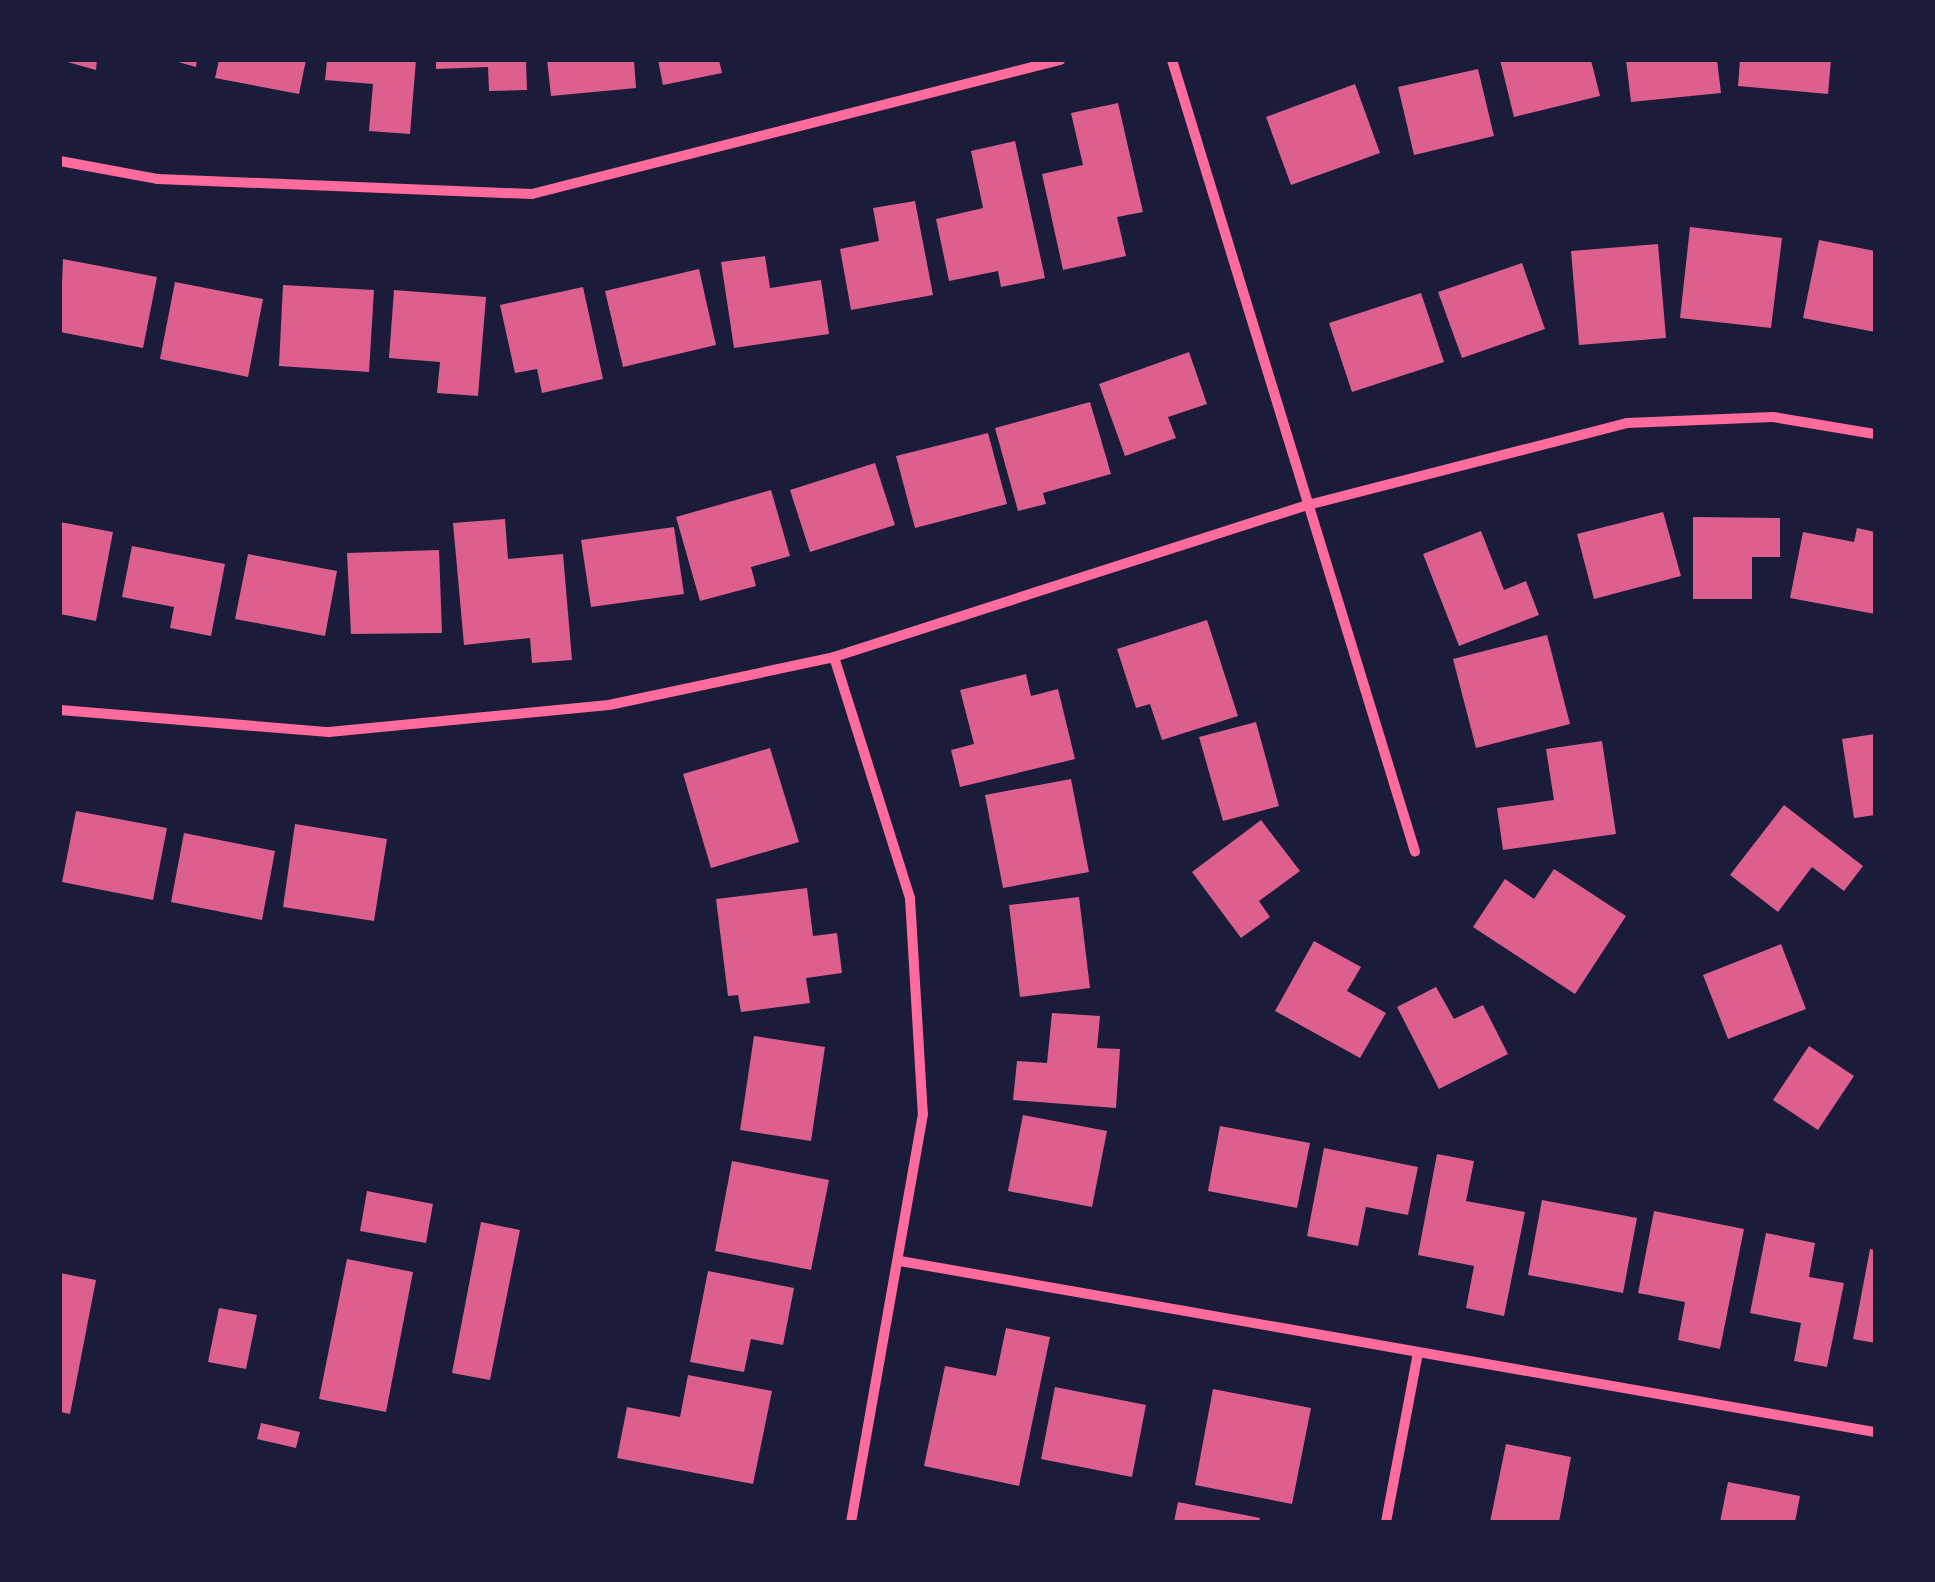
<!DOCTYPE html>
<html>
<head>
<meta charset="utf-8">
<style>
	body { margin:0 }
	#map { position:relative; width:1935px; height:1582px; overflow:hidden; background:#1b1b3a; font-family:Mulish,sans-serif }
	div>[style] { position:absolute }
	.building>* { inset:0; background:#dd5f8e }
	.minor>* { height:10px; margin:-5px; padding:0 5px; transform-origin:5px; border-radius:5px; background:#ff6b9d }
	span { translate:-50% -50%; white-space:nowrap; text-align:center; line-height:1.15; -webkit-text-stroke:9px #1b1b3a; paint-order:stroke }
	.frame { position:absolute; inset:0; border:62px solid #1b1b3a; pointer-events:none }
</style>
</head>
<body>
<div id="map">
	<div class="building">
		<i style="clip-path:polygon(60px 60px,97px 60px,96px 70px)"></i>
		<i style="clip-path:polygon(171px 60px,197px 60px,196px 67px)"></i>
		<i style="clip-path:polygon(219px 60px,306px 60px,299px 94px,215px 78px)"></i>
		<i style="clip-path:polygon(327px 60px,416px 60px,410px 134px,369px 131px,373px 84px,325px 80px)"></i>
		<i style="clip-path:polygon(436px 60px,526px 60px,527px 90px,489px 91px,488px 67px,436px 69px)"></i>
		<i style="clip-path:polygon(547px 60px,634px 60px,636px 88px,551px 96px)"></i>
		<i style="clip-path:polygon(658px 60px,719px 60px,722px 73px,663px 85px)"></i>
		<i style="clip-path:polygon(1500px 60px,1591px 60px,1600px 96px,1514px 117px)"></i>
		<i style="clip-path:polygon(1626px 60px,1717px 60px,1721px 93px,1631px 102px)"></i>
		<i style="clip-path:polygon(1740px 60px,1831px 60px,1828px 94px,1738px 86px)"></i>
		<i style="clip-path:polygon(1478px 69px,1494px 136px,1414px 155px,1398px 87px)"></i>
		<i style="clip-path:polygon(1355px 84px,1380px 153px,1291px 185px,1266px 117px)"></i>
		<i style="clip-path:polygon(1118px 103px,1143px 212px,1117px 217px,1126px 256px,1063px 270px,1042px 174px,1083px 165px,1071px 113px)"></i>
		<i style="clip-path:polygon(1015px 141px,1045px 278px,1001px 287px,998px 271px,949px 281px,936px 219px,983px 208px,971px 151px)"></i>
		<i style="clip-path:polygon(915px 201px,933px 295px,851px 310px,840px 249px,879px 241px,873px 208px)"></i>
		<i style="clip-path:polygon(1690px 227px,1782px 238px,1771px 328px,1680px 318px)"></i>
		<i style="clip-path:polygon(1819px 240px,1875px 251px,1875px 332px,1803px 318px)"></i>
		<i style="clip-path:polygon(1658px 244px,1666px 338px,1579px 345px,1571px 251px)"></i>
		<i style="clip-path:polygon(765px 256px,770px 288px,821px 280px,829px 334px,734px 348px,721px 262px)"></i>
		<i style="clip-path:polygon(63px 259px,157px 277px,143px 348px,60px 332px)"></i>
		<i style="clip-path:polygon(1522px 263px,1545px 329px,1462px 358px,1438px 292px)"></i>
		<i style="clip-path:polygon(699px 269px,716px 345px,623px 367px,605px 291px)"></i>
		<i style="clip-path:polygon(175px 282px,263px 299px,248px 377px,160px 359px)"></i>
		<i style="clip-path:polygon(283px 285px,374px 290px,369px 372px,279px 366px)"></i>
		<i style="clip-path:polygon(583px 287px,603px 379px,542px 393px,537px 369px,515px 373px,500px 305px)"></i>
		<i style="clip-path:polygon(394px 290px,486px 297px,478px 396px,437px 393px,440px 362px,389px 358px)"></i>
		<i style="clip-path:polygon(1421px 293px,1444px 362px,1352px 392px,1329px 323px)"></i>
		<i style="clip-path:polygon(1189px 352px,1207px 404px,1168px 417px,1176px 438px,1125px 456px,1099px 384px)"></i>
		<i style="clip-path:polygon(1090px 402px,1111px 474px,1043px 493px,1046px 504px,1018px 511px,995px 428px)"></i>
		<i style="clip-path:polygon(988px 433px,1007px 504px,915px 528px,896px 456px)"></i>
		<i style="clip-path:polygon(875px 463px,895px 525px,810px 552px,790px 490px)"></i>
		<i style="clip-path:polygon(771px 490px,790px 556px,751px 567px,756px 586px,700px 601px,676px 517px)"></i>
		<i style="clip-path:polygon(1663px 512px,1681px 576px,1594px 599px,1577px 534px)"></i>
		<i style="clip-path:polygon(1693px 517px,1780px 518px,1780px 557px,1752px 557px,1752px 599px,1693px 599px)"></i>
		<i style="clip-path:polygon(505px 519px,508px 559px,563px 554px,572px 660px,532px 663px,530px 638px,464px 645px,453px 523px)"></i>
		<i style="clip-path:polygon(60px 522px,113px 532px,96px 621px,60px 614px)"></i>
		<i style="clip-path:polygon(674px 527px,684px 594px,591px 607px,581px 540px)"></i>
		<i style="clip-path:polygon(1857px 528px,1875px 532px,1875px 614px,1790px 598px,1803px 532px,1854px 542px)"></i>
		<i style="clip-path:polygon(1481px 531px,1504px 590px,1526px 581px,1539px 615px,1459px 646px,1423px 554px)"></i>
		<i style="clip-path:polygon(132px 546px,225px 564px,211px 636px,170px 628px,174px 607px,122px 597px)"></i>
		<i style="clip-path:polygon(439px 550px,442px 633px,351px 634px,347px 553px)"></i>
		<i style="clip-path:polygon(248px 554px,337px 571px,325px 636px,235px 619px)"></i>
		<i style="clip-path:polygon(1207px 620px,1238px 716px,1162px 740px,1150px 704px,1136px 708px,1117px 649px)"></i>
		<i style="clip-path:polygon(1547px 635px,1570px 724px,1476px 748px,1453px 659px)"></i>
		<i style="clip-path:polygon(1026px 674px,1031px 696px,1058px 689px,1075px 759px,960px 787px,951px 750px,974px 744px,960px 690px)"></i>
		<i style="clip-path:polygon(1256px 722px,1279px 806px,1223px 821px,1199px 737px)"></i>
		<i style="clip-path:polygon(1875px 734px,1875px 815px,1854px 818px,1842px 739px)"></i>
		<i style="clip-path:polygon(1602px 741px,1616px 834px,1503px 850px,1497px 808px,1554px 800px,1546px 749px)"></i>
		<i style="clip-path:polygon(770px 748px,799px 842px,711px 868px,683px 774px)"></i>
		<i style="clip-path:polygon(1071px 779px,1089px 872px,1003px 888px,985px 795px)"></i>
		<i style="clip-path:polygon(1784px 805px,1863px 866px,1844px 891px,1812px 867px,1778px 912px,1730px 875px)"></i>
		<i style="clip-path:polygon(76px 811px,167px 828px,153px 900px,62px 882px)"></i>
		<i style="clip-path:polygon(1261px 820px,1300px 871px,1259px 901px,1270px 917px,1241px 938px,1192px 872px)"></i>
		<i style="clip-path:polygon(295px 824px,387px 839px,374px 921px,283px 907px)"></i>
		<i style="clip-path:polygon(184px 833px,275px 851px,262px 920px,171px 902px)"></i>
		<i style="clip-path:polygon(1554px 869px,1626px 916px,1575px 994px,1473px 927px,1505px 879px,1534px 899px)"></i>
		<i style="clip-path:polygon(807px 888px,813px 936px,837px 933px,842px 973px,806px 978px,810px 1003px,741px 1012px,738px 995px,728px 996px,716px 899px)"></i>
		<i style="clip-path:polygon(1079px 897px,1090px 988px,1020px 997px,1009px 905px)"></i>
		<i style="clip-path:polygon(1314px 941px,1361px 967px,1347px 991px,1386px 1013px,1360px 1058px,1275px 1011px)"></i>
		<i style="clip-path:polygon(1781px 944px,1806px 1009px,1728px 1039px,1703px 975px)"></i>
		<i style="clip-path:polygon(1436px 987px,1454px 1019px,1483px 1005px,1508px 1054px,1439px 1089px,1397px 1007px)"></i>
		<i style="clip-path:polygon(1052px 1013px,1100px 1016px,1097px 1048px,1120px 1049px,1116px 1108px,1013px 1100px,1017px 1061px,1047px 1063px)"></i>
		<i style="clip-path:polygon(754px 1036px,825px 1047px,811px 1141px,740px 1130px)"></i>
		<i style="clip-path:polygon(1809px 1046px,1854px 1076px,1818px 1130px,1773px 1100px)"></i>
		<i style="clip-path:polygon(1023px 1115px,1107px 1131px,1092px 1207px,1008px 1191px)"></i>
		<i style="clip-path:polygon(1220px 1126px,1310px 1143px,1297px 1208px,1208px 1191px)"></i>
		<i style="clip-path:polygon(1324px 1148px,1418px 1167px,1408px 1215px,1366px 1207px,1358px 1246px,1307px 1236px)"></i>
		<i style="clip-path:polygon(1437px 1154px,1474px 1161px,1466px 1201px,1525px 1212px,1504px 1316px,1466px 1308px,1474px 1266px,1418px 1255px)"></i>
		<i style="clip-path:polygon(732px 1161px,829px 1180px,811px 1270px,715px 1251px)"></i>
		<i style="clip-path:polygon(367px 1191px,433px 1204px,426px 1243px,360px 1231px)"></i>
		<i style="clip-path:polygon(1542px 1200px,1637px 1218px,1623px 1293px,1528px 1275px)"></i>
		<i style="clip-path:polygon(1654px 1211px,1744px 1229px,1720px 1349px,1678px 1340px,1685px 1302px,1638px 1293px)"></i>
		<i style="clip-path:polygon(481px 1222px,520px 1230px,490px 1380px,452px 1373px)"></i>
		<i style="clip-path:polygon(1766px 1233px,1815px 1243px,1809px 1277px,1844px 1283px,1827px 1367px,1794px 1361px,1801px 1323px,1750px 1313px)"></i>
		<i style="clip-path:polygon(1870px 1249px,1875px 1250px,1875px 1343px,1853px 1339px)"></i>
		<i style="clip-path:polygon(347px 1259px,413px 1272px,386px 1412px,319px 1399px)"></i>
		<i style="clip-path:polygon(708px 1271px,794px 1288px,783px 1345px,751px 1339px,744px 1372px,690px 1362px)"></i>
		<i style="clip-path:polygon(60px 1273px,96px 1280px,70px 1414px,60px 1412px)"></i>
		<i style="clip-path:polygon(219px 1308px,257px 1315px,246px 1369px,208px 1362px)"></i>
		<i style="clip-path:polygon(1006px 1328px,1050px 1337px,1019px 1486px,924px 1466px,945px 1366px,996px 1376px)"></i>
		<i style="clip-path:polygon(688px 1375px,772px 1391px,753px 1484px,617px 1458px,627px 1407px,680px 1417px)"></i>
		<i style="clip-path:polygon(1055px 1387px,1146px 1405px,1132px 1477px,1041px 1459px)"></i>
		<i style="clip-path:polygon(1213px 1389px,1311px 1408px,1292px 1504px,1195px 1485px)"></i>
		<i style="clip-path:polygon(261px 1423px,300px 1432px,296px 1448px,257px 1439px)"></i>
		<i style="clip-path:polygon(1506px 1444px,1571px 1457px,1559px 1522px,1490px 1522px)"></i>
		<i style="clip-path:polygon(1728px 1482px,1800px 1496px,1795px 1522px,1720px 1522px)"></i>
		<i style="clip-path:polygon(1178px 1502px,1260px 1518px,1259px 1522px,1174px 1522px)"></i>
	</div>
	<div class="minor">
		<i style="left:1172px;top:60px;width:828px;rotate:72.94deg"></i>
		<i style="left:60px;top:161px;width:100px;rotate:10.4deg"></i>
		<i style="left:158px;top:179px;width:374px;rotate:2.3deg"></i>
		<i style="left:532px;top:194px;width:545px;rotate:-14.24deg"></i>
		<i style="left:834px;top:657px;width:253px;rotate:72.5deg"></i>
		<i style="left:910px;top:898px;width:216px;rotate:86.6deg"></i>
		<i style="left:923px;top:1114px;width:414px;rotate:100deg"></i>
		<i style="left:60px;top:710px;width:270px;rotate:4.7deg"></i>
		<i style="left:329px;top:732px;width:281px;rotate:-5.5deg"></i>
		<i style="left:609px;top:705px;width:230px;rotate:-12deg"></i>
		<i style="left:834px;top:657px;width:498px;rotate:-17.8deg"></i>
		<i style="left:1308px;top:505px;width:329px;rotate:-14.4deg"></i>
		<i style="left:1627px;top:423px;width:146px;rotate:-2.4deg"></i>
		<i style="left:1773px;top:417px;width:103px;rotate:9.5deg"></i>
		<i style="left:900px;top:1261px;width:990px;rotate:9.95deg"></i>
		<i style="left:1386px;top:1522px;width:167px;rotate:-79.3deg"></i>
	</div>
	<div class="frame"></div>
</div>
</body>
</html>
